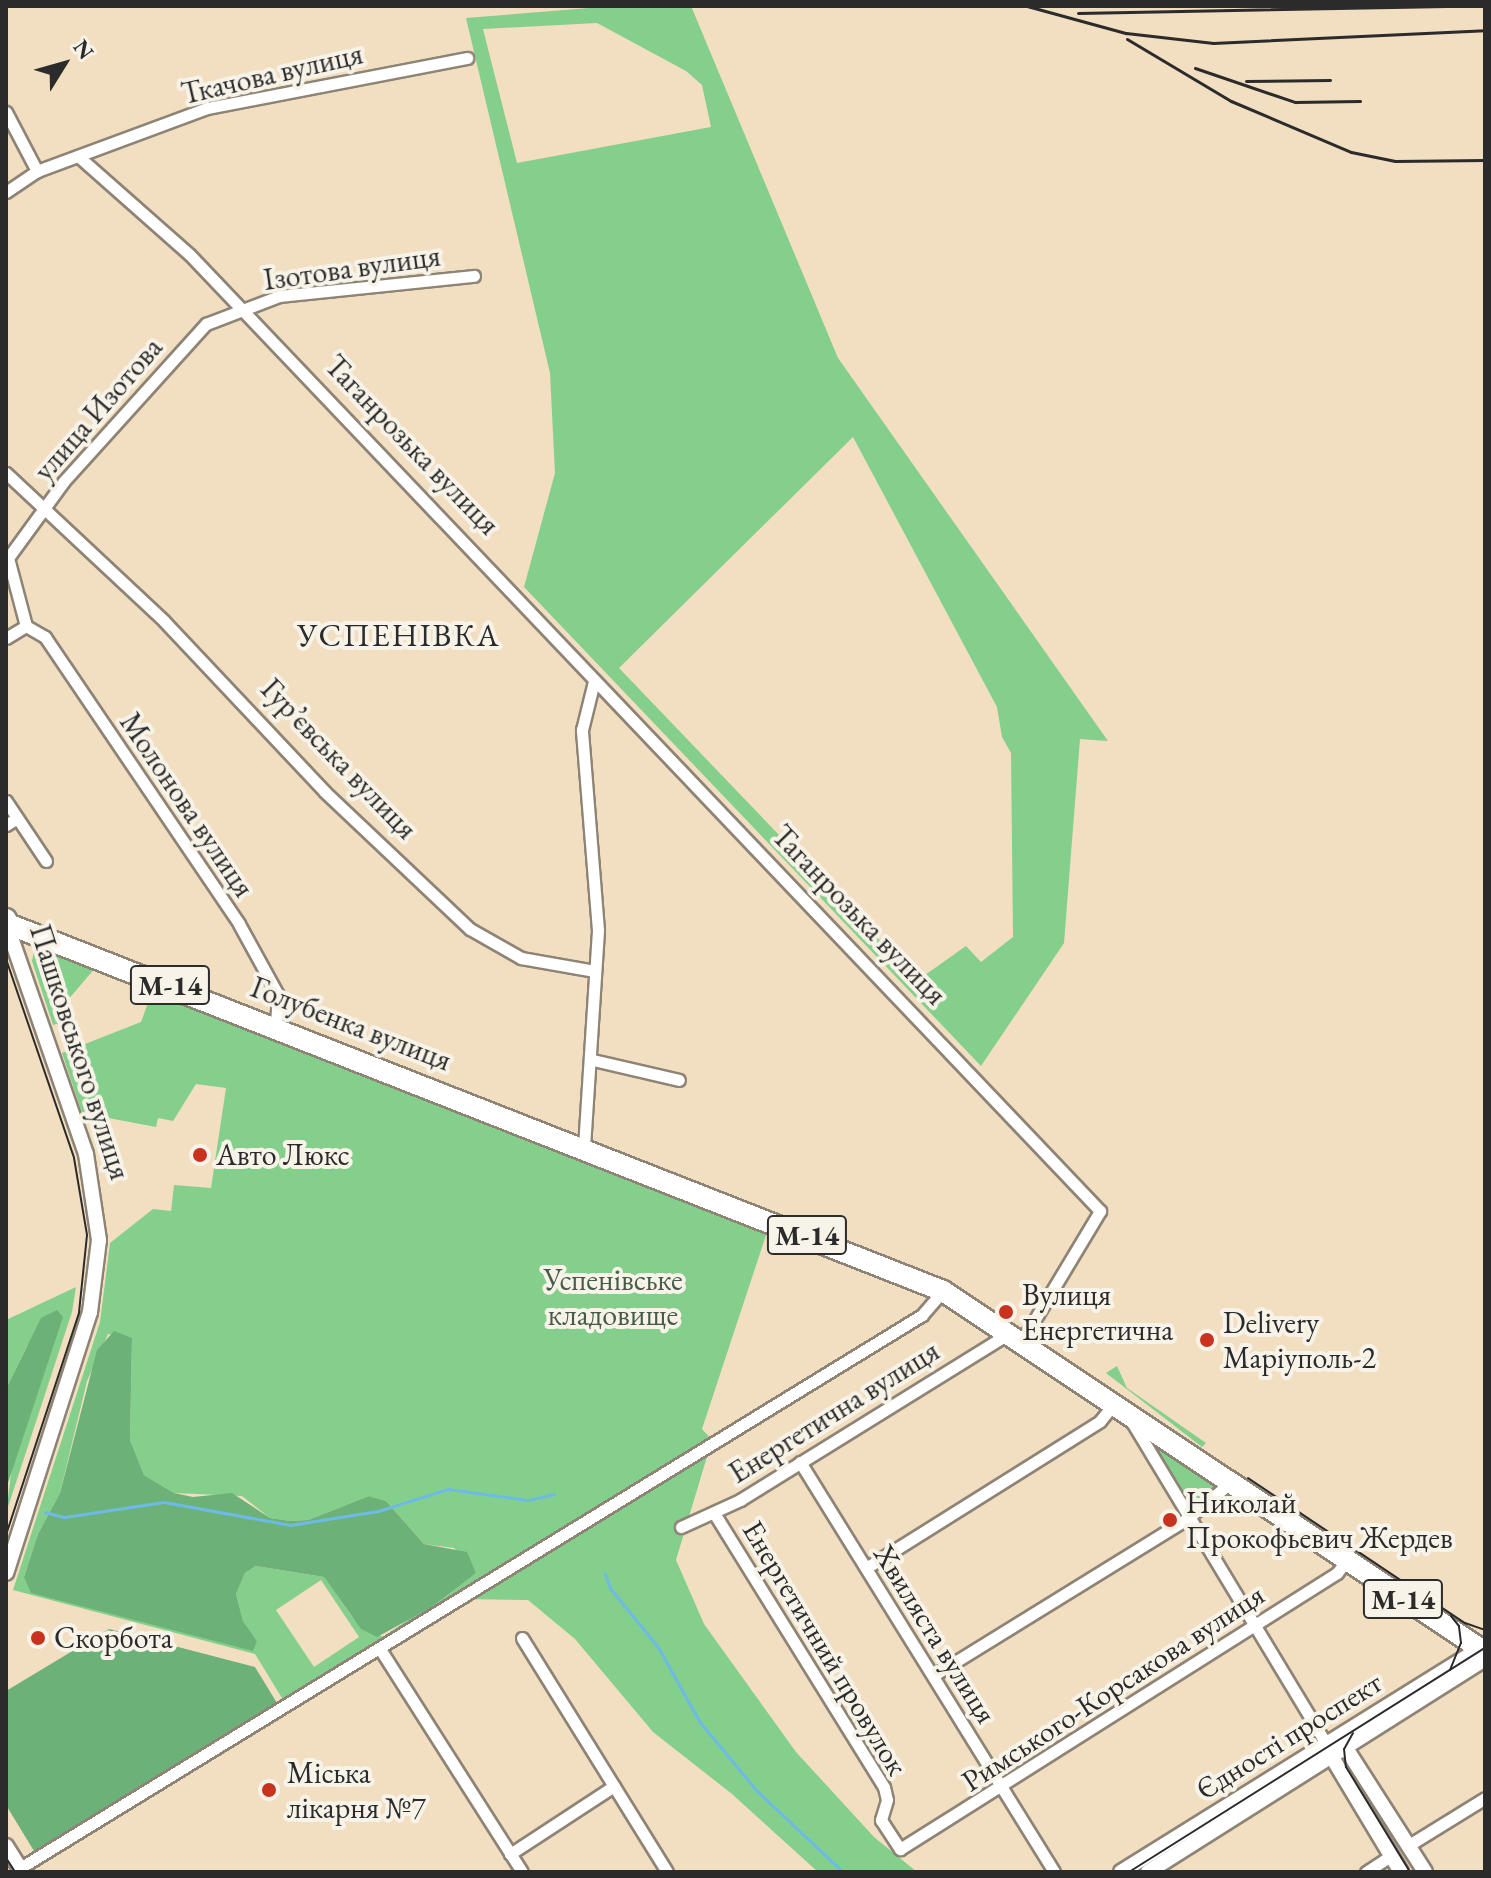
<!DOCTYPE html>
<html>
<head>
<meta charset="utf-8">
<style>
	body { margin:0 }
	#map { position:relative; width:1491px; height:1878px; overflow:hidden; background:#f2dec0; font-family:"EB Garamond",serif }
	div>[style] { position:absolute }
	.green>* { inset:0; background:#85cf8c }
	.forest>* { inset:0; background:#6cb278 }
	.stream>* { height:3px; margin:-1.5px; padding:0 1.5px; transform-origin:1.5px; border-radius:1.5px; background:#6dbae7 }
	.roads { filter:drop-shadow(2px 0 #8e8476) drop-shadow(-2px 0 #8e8476) drop-shadow(0 2px #8e8476) drop-shadow(0 -2px #8e8476) }
	.street>* { height:11px; margin:-5.5px; padding:0 5.5px; transform-origin:5.5px; border-radius:5.5px; background:#fff }
	.secondary>* { height:14px; margin:-7px; padding:0 7px; transform-origin:7px; border-radius:7px; background:#fff }
	.highway>* { height:20px; margin:-10px; padding:0 10px; transform-origin:10px; border-radius:10px; background:#fff }
	.tram>* { height:2px; margin:-1px; padding:0 1px; transform-origin:1px; border-radius:1px; background:#2b2b2b }
	.rail>* { height:3px; margin:-1.5px; padding:0 1.5px; transform-origin:1.5px; border-radius:1.5px; background:#2b2b2b }
	.dots>* { width:22px; height:22px; translate:-50% -50%; box-sizing:border-box; border:4px solid #f7f3e8; border-radius:50% }
	span { translate:-50% -50%; white-space:nowrap; text-align:center; line-height:1.15; -webkit-text-stroke:8px #f7f3e8; paint-order:stroke }
	.shield-label span { padding:2px 6px; background:#f7f3e8; border:2px solid; border-radius:6px; -webkit-text-stroke-width:0 }
	.shield-label { font-size:28px; color:#2b2b2b; font-weight:700 }
	.street-label { font-size:30px; color:#2b2b2b }
	.poi-label { font-size:30px; color:#2b2b2b }
	.left { translate:0 -50%; text-align:left }
	.park-label { font-size:30px; color:#465c48 }
	.neighbourhood-label { font-size:32px; color:#2b2b2b; letter-spacing:2px }
	.frame { position:absolute; inset:0; border:8px solid #2b2b2b; pointer-events:none }
	.north { position:absolute; left:24px; top:24px; width:80px; height:80px; -webkit-text-stroke:6px #f7f3e8; paint-order:stroke; rotate:53deg; font-size:22px; font-weight:700; line-height:32px; text-align:center; color:#2b2b2b }
	.north::after { content:''; display:block; margin:auto; width:28px; height:36px; background:#2b2b2b; clip-path:polygon(50% 0,100% 100%,50% 72%,0 100%) }
</style>
</head>
<body>
<div id="map">
	<div class="green">
		<i style="clip-path:polygon(evenodd,614px 6px,691px 6px,838px 358px,1108px 741px,1080px 739px,1064px 943px,981px 1066px,524px 587px,555px 473px,550px 373px,466px 18px,614px 6px,597px 23px,686px 71px,702px 85px,711px 127px,517px 163px,483px 29px,597px 23px,614px 6px,853px 437px,997px 707px,1002px 737px,1011px 753px,1013px 937px,981px 962px,966px 946px,918px 980px,619px 668px,853px 437px)"></i>
		<i style="clip-path:polygon(42px 946px,96px 967px,67px 1001px,60px 1023px,53px 1025px,32px 961px,34px 951px)"></i>
		<i style="clip-path:polygon(evenodd,153px 989px,769px 1226px,702px 1429px,712px 1440px,676px 1560px,704px 1624px,796px 1752px,874px 1837px,917px 1872px,818px 1872px,732px 1794px,653px 1732px,575px 1639px,528px 1600px,459px 1599px,285px 1703px,255px 1654px,13px 1590px,100px 1322px,110px 1243px,153px 1209px,171px 1211px,174px 1185px,211px 1188px,226px 1088px,196px 1084px,173px 1121px,158px 1118px,156px 1127px,82px 1113px,62px 1053px,141px 1022px,153px 989px,108px 1334px,132px 1338px,130px 1440px,144px 1475px,174px 1493px,242px 1496px,270px 1518px,290px 1521px,308px 1520px,369px 1496px,386px 1501px,424px 1544px,454px 1548px,476px 1573px,383px 1637px,353px 1618px,324px 1577px,256px 1566px,245px 1573px,236px 1594px,243px 1621px,257px 1641px,24px 1577px,38px 1534px,60px 1493px,87px 1381px,108px 1334px,153px 989px,321px 1580px,359px 1637px,314px 1667px,276px 1610px,321px 1580px)"></i>
		<i style="clip-path:polygon(76px 1287px,72px 1312px,6px 1513px,28px 1344px,6px 1389px,6px 1320px)"></i>
		<i style="clip-path:polygon(1117px 1366px,1127px 1388px,1206px 1443px,1202px 1447px,1106px 1373px)"></i>
		<i style="clip-path:polygon(1146px 1434px,1221px 1487px,1188px 1507px)"></i>
	</div>
	<div class="forest">
		<i style="clip-path:polygon(57px 1310px,63px 1317px,6px 1489px,6px 1389px,41px 1318px)"></i>
		<i style="clip-path:polygon(114px 1331px,132px 1338px,130px 1440px,144px 1475px,174px 1493px,193px 1497px,232px 1493px,270px 1518px,290px 1521px,308px 1520px,369px 1496px,386px 1501px,424px 1544px,467px 1552px,476px 1573px,430px 1608px,377px 1637px,361px 1629px,324px 1577px,256px 1566px,245px 1573px,236px 1594px,243px 1621px,257px 1641px,253px 1651px,31px 1593px,24px 1577px,38px 1534px,60px 1493px,97px 1350px)"></i>
		<i style="clip-path:polygon(109px 1629px,255px 1667px,277px 1703px,34px 1851px,6px 1805px,6px 1691px)"></i>
	</div>
	<div class="stream">
		<i style="left:6px;top:1500px;width:1px"></i>
		<i style="left:45px;top:1512px;width:20px;rotate:15deg"></i>
		<i style="left:64px;top:1517px;width:101px;rotate:-8.5deg"></i>
		<i style="left:164px;top:1502px;width:128px;rotate:10.3deg"></i>
		<i style="left:290px;top:1525px;width:89px;rotate:-9deg"></i>
		<i style="left:378px;top:1511px;width:73px;rotate:-17.4deg"></i>
		<i style="left:448px;top:1489px;width:81px;rotate:7.8deg"></i>
		<i style="left:528px;top:1500px;width:27px;rotate:-13deg"></i>
		<i style="left:605px;top:1574px;width:15px;rotate:70deg"></i>
		<i style="left:610px;top:1588px;width:76px;rotate:50.9deg"></i>
		<i style="left:658px;top:1647px;width:85px;rotate:61deg"></i>
		<i style="left:699px;top:1721px;width:91px;rotate:50.4deg"></i>
		<i style="left:757px;top:1791px;width:118px;rotate:43.3deg"></i>
	</div>
	<div class="roads">
		<div class="street">
			<i style="left:6px;top:112px;width:67px;rotate:62.3deg"></i>
			<i style="left:78px;top:156px;width:149px;rotate:41.5deg"></i>
			<i style="left:190px;top:255px;width:1320px;rotate:46.41deg"></i>
			<i style="left:1100px;top:1211px;width:152px;rotate:121deg"></i>
			<i style="left:6px;top:192px;width:37px;rotate:-34deg"></i>
			<i style="left:37px;top:171px;width:181px;rotate:-20.3deg"></i>
			<i style="left:207px;top:108px;width:265px;rotate:-10.9deg"></i>
			<i style="left:6px;top:473px;width:216px;rotate:43.1deg"></i>
			<i style="left:164px;top:621px;width:235px;rotate:46.7deg"></i>
			<i style="left:325px;top:792px;width:199px;rotate:43.4deg"></i>
			<i style="left:470px;top:929px;width:59px;rotate:29.6deg"></i>
			<i style="left:521px;top:958px;width:75px;rotate:10deg"></i>
			<i style="left:26px;top:626px;width:70px;rotate:-104.8deg"></i>
			<i style="left:8px;top:558px;width:95px;rotate:-54deg"></i>
			<i style="left:64px;top:481px;width:212px;rotate:-47.9deg"></i>
			<i style="left:206px;top:324px;width:78px;rotate:-21deg"></i>
			<i style="left:279px;top:296px;width:196px;rotate:-5.9deg"></i>
			<i style="left:26px;top:626px;width:22px;rotate:30deg"></i>
			<i style="left:45px;top:637px;width:346px;rotate:55.9deg"></i>
			<i style="left:239px;top:924px;width:81px;rotate:61.2deg"></i>
			<i style="left:278px;top:995px;width:32px;rotate:94deg"></i>
			<i style="left:6px;top:638px;width:23px;rotate:-31deg"></i>
			<i style="left:6px;top:801px;width:72px;rotate:56.3deg"></i>
			<i style="left:6px;top:825px;width:13px;rotate:-32deg"></i>
			<i style="left:593px;top:1060px;width:88px;rotate:13.1deg"></i>
			<i style="left:584px;top:1147px;width:217px;rotate:-86.3deg"></i>
			<i style="left:598px;top:930px;width:201px;rotate:-94.6deg"></i>
			<i style="left:582px;top:730px;width:50px;rotate:-76.2deg"></i>
			<i style="left:1129px;top:1417px;width:381px;rotate:58.9deg"></i>
			<i style="left:800px;top:1462px;width:482px;rotate:58.2deg"></i>
			<i style="left:714px;top:1513px;width:322px;rotate:58.2deg"></i>
			<i style="left:884px;top:1787px;width:13px;rotate:77deg"></i>
			<i style="left:887px;top:1800px;width:21px;rotate:107deg"></i>
			<i style="left:881px;top:1820px;width:35px;rotate:57deg"></i>
			<i style="left:900px;top:1849px;width:517px;rotate:-32.28deg"></i>
			<i style="left:1337px;top:1573px;width:15px;rotate:-53deg"></i>
			<i style="left:681px;top:1527px;width:65px;rotate:-24.6deg"></i>
			<i style="left:740px;top:1500px;width:317px;rotate:-31.8deg"></i>
			<i style="left:866px;top:1568px;width:276px;rotate:-32.1deg"></i>
			<i style="left:1100px;top:1421px;width:22px;rotate:-51deg"></i>
			<i style="left:522px;top:1638px;width:275px;rotate:58.2deg"></i>
			<i style="left:380px;top:1649px;width:264px;rotate:57.5deg"></i>
			<i style="left:934px;top:1675px;width:299px;rotate:-31.7deg"></i>
			<i style="left:1188px;top:1518px;width:55px;rotate:-39.8deg"></i>
			<i style="left:1409px;top:1845px;width:89px;rotate:-31.7deg"></i>
			<i style="left:510px;top:1854px;width:124px;rotate:-33.2deg"></i>
			<i style="left:20px;top:1868px;width:1058px;rotate:-31.51deg"></i>
			<i style="left:922px;top:1315px;width:32px;rotate:-49deg"></i>
			<i style="left:1366px;top:1872px;width:30px;rotate:-33deg"></i>
		</div>
		<div class="secondary">
			<i style="left:6px;top:923px;width:244px;rotate:70.9deg"></i>
			<i style="left:86px;top:1154px;width:87px;rotate:81.4deg"></i>
			<i style="left:99px;top:1240px;width:73px;rotate:97.1deg"></i>
			<i style="left:90px;top:1312px;width:274px;rotate:107.8deg"></i>
			<i style="left:1342px;top:1742px;width:154px;rotate:57.4deg"></i>
			<i style="left:1327px;top:1749px;width:144px;rotate:59deg"></i>
			<i style="left:6px;top:1846px;width:31px;rotate:58deg"></i>
			<i style="left:1121px;top:1872px;width:429px;rotate:-31.9deg"></i>
			<i style="left:1148px;top:1872px;width:399px;rotate:-32.3deg"></i>
		</div>
		<div class="highway">
			<i style="left:6px;top:919px;width:5px;rotate:68deg"></i>
			<i style="left:8px;top:924px;width:1004px;rotate:21.43deg"></i>
			<i style="left:943px;top:1291px;width:651px;rotate:33.67deg"></i>
		</div>
	</div>
	<div class="tram">
		<i style="left:6px;top:959px;width:210px;rotate:71.1deg"></i>
		<i style="left:74px;top:1158px;width:78px;rotate:80.4deg"></i>
		<i style="left:87px;top:1235px;width:78px;rotate:95.9deg"></i>
		<i style="left:79px;top:1313px;width:234px;rotate:108.2deg"></i>
		<i style="left:1248px;top:1478px;width:261px;rotate:33.8deg"></i>
		<i style="left:1465px;top:1623px;width:21px;rotate:19deg"></i>
		<i style="left:1450px;top:1670px;width:29px;rotate:-68deg"></i>
		<i style="left:1461px;top:1643px;width:17px;rotate:-97deg"></i>
		<i style="left:1459px;top:1626px;width:13px;rotate:-129deg"></i>
		<i style="left:1353px;top:1733px;width:18px;rotate:119deg"></i>
		<i style="left:1344px;top:1749px;width:18px;rotate:84deg"></i>
		<i style="left:1346px;top:1767px;width:123px;rotate:58.6deg"></i>
		<i style="left:6px;top:1858px;width:17px;rotate:57deg"></i>
		<i style="left:1129px;top:1872px;width:421px;rotate:-32.2deg"></i>
	</div>
	<div class="rail">
		<i style="left:1027px;top:6px;width:103px;rotate:15.3deg"></i>
		<i style="left:1126px;top:33px;width:88px;rotate:6.6deg"></i>
		<i style="left:1213px;top:43px;width:272px;rotate:-2.7deg"></i>
		<i style="left:1078px;top:13px;width:368px;rotate:-1.1deg"></i>
		<i style="left:1127px;top:39px;width:121px;rotate:30.8deg"></i>
		<i style="left:1231px;top:101px;width:130px;rotate:23deg"></i>
		<i style="left:1351px;top:152px;width:45px;rotate:11.6deg"></i>
		<i style="left:1395px;top:161px;width:90px;rotate:-0.6deg"></i>
		<i style="left:1195px;top:68px;width:106px;rotate:18.8deg"></i>
		<i style="left:1295px;top:102px;width:65px;rotate:-0.9deg"></i>
		<i style="left:1246px;top:81px;width:84px;rotate:-0.7deg"></i>
	</div>
	<div class="dots">
		<i style="left:200px;top:1155px;background:#c8321e"></i>
		<i style="left:1006px;top:1312px;background:#c8321e"></i>
		<i style="left:1207px;top:1340px;background:#c8321e"></i>
		<i style="left:1170px;top:1520px;background:#c8321e"></i>
		<i style="left:38px;top:1638px;background:#c8321e"></i>
		<i style="left:269px;top:1790px;background:#c8321e"></i>
	</div>
	<div class="shield-label">
		<span style="left:170px;top:985px">М-14</span>
		<span style="left:807px;top:1235px">М-14</span>
		<span style="left:1403px;top:1599px">М-14</span>
	</div>
	<div class="street-label">
		<span style="left:272px;top:74px;rotate:-13deg">Ткачова вулиця</span>
		<span style="left:352px;top:268px;rotate:-8deg">Ізотова вулиця</span>
		<span style="left:98px;top:409px;rotate:-49deg">улица Изотова</span>
		<span style="left:412px;top:445px;rotate:46deg">Таганрозька вулиця</span>
		<span style="left:339px;top:759px;rotate:46deg">Гур’євська вулиця</span>
		<span style="left:187px;top:805px;rotate:56deg">Молонова вулиця</span>
		<span style="left:859px;top:915px;rotate:46deg">Таганрозька вулиця</span>
		<span style="left:351px;top:1024px;rotate:21deg">Голубенка вулиця</span>
		<span style="left:80px;top:1052px;rotate:72deg">Пашковського вулиця</span>
		<span style="left:834px;top:1412px;rotate:-32deg">Енергетична вулиця</span>
		<span style="left:935px;top:1634px;rotate:58deg">Хвиляста вулиця</span>
		<span style="left:825px;top:1648px;rotate:59deg">Енергетичний провулок</span>
		<span style="left:1113px;top:1688px;rotate:-33deg">Римського-Корсакова вулиця</span>
		<span style="left:1289px;top:1736px;rotate:-32deg">Єдності проспект</span>
	</div>
	<div class="poi-label">
		<span class="left" style="left:216px;top:1155px">Авто Люкс</span>
		<span class="left" style="left:1022px;top:1312px">Вулиця<br>Енергетична</span>
		<span class="left" style="left:1223px;top:1340px">Delivery<br>Марiуполь-2</span>
		<span class="left" style="left:1186px;top:1520px">Николай<br>Прокофьевич Жердев</span>
		<span class="left" style="left:54px;top:1638px">Скорбота</span>
		<span class="left" style="left:287px;top:1790px">Міська<br>лікарня №7</span>
	</div>
	<div class="park-label">
		<span style="left:613px;top:1297px">Успенівське<br>кладовище</span>
	</div>
	<div class="neighbourhood-label">
		<span style="left:399px;top:635px">УСПЕНІВКА</span>
	</div>
	<div class="frame"></div>
	<div class="north">N</div>
</div>
</body>
</html>
